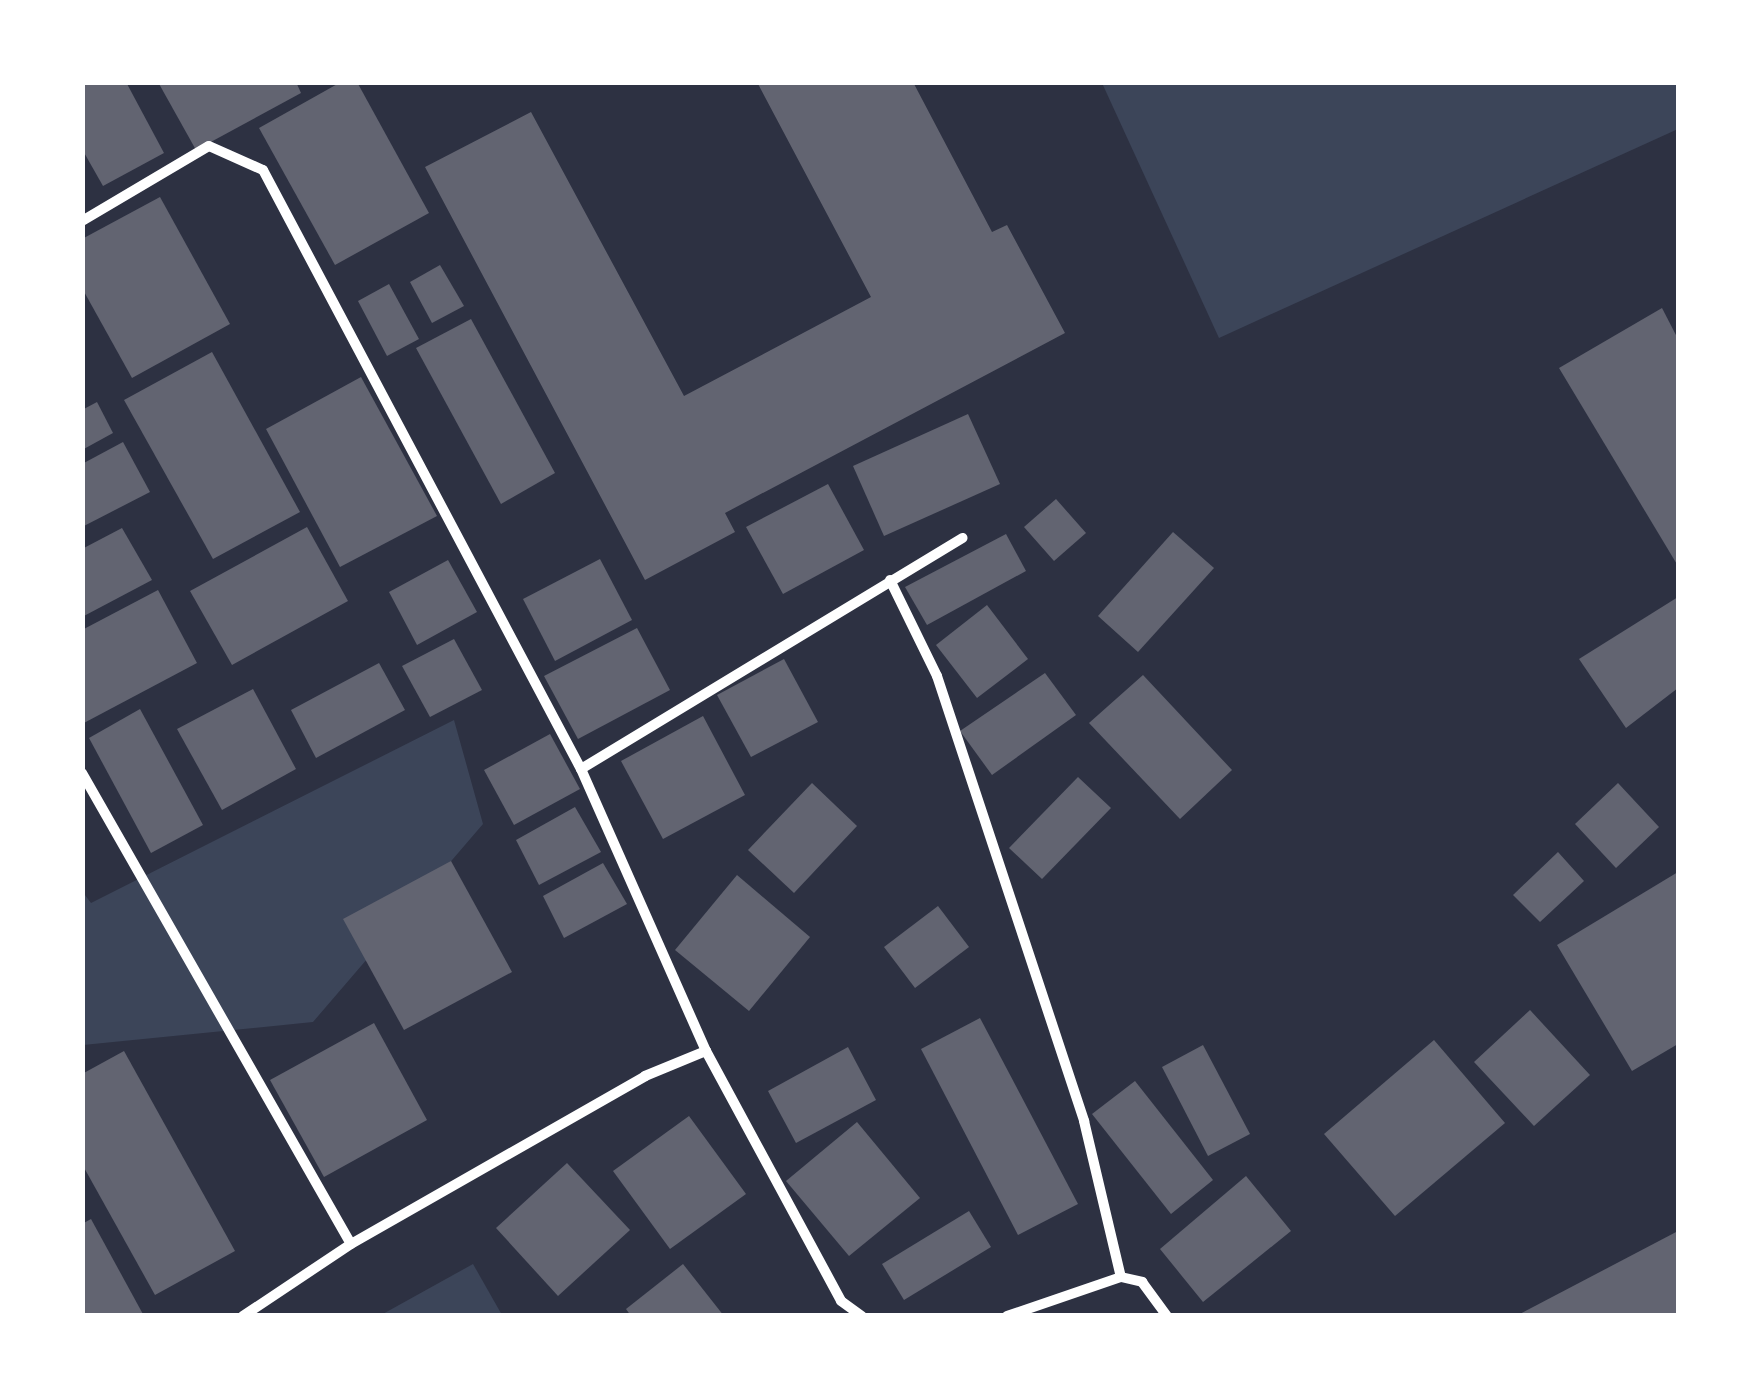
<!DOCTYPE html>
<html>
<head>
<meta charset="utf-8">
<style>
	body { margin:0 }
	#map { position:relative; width:1761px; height:1398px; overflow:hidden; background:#2d3142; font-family:"Source Sans 3",sans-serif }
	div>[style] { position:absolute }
	.green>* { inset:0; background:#3c4559 }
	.building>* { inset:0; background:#626471 }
	.minor>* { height:10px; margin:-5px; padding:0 5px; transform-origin:5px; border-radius:5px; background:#fff }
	span { translate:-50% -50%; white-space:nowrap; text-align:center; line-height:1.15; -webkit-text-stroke:10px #fff; paint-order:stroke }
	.frame { position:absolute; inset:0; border:85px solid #fff; pointer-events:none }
</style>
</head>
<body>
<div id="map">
	<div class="green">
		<i style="clip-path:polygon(1102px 83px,1678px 83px,1678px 129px,1219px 338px)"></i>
		<i style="clip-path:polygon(454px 720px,483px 824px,313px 1022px,83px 1045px,82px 891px,91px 903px)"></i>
		<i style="clip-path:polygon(473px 1264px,502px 1315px,381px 1315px)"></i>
	</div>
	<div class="building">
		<i style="clip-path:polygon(82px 82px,126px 82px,164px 153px,103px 186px,82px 149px)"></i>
		<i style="clip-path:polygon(158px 82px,296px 82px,301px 93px,196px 150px)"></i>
		<i style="clip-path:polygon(341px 82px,357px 82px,429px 213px,335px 265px,259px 128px)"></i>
		<i style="clip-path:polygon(757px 82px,913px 82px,992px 232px,1007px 225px,1065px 333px,725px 513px,735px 532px,645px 580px,425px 167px,531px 112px,684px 396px,871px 297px)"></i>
		<i style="clip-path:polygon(160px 197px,230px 324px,132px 378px,82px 288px,82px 239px)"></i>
		<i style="clip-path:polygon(440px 265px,464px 306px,432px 323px,410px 282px)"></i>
		<i style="clip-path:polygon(389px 284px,419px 339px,387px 356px,358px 301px)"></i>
		<i style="clip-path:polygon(1662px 308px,1678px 339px,1678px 566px,1559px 368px)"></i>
		<i style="clip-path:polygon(471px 319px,555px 473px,501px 504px,416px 348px)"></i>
		<i style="clip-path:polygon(212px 352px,300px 512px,213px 559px,124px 400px)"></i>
		<i style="clip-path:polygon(361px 377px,437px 516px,340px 567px,266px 429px)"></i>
		<i style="clip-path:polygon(97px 402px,113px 433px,82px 450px,82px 410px)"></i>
		<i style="clip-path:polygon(968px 414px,1000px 484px,884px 536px,853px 466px)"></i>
		<i style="clip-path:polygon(123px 442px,150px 492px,82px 527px,82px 464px)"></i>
		<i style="clip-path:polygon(828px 484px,864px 550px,783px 594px,746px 527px)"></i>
		<i style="clip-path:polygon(1056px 499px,1086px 533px,1054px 561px,1024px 527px)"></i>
		<i style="clip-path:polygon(307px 527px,348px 601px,232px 665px,190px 591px)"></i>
		<i style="clip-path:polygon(122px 528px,152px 580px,82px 617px,82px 549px)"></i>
		<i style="clip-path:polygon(1173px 532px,1214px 568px,1138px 652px,1098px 616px)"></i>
		<i style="clip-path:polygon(1006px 534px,1026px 571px,927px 625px,905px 587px)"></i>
		<i style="clip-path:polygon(600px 559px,632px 620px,555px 661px,523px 599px)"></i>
		<i style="clip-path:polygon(448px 560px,477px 612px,417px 645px,389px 592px)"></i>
		<i style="clip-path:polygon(158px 590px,197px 663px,82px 724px,82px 630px)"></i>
		<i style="clip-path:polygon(1678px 597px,1678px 688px,1626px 728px,1579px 659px)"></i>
		<i style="clip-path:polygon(987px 605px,1028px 659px,977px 698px,936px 645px)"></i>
		<i style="clip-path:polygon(637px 628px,670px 690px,578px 739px,544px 676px)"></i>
		<i style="clip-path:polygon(454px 639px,482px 690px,430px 717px,402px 666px)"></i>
		<i style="clip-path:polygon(784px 659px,818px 722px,751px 757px,717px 695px)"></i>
		<i style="clip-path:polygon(379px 663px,405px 710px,316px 758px,291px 710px)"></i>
		<i style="clip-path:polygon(1045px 673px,1076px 715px,992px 775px,960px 731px)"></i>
		<i style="clip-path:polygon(1143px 675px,1232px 770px,1180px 819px,1089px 723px)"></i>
		<i style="clip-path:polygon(253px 689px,296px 769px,222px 810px,177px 729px)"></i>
		<i style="clip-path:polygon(140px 709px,203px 825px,151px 853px,89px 738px)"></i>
		<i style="clip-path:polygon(703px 716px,745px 795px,663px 839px,621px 761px)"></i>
		<i style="clip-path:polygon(550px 734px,580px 789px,514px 825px,484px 770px)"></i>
		<i style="clip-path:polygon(1078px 777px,1111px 808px,1042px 879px,1009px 848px)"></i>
		<i style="clip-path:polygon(812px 783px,857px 826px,794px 893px,748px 850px)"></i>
		<i style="clip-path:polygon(1618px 783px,1659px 827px,1616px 868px,1575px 824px)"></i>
		<i style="clip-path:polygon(575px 807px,601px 852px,539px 885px,516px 840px)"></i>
		<i style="clip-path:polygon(1558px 852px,1584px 881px,1540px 922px,1513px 895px)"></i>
		<i style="clip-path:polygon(451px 861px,512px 972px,404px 1030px,343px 919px)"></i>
		<i style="clip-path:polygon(603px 863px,627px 904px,564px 938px,543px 896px)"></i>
		<i style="clip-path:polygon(1678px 872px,1678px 1044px,1632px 1071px,1557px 945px)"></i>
		<i style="clip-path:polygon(737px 875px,810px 937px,749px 1011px,675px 950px)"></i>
		<i style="clip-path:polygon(938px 906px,969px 947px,915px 988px,884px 947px)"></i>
		<i style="clip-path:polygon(1530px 1010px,1590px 1075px,1534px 1126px,1474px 1062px)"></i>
		<i style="clip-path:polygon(980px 1018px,1078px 1204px,1018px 1235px,921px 1049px)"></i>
		<i style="clip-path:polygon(374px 1023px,427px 1120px,324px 1177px,270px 1080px)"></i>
		<i style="clip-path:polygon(1434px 1040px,1505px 1123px,1395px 1216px,1324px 1134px)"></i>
		<i style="clip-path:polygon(1203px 1045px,1250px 1134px,1208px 1156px,1162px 1067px)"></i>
		<i style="clip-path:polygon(848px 1047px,876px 1100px,796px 1143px,768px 1091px)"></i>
		<i style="clip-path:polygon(124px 1051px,235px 1251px,155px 1295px,82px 1164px,82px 1074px)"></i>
		<i style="clip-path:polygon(1135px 1081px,1213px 1180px,1171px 1214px,1092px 1114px)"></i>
		<i style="clip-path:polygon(689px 1116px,746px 1194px,670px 1249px,613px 1171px)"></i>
		<i style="clip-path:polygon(857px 1122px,920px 1198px,849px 1256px,786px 1181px)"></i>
		<i style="clip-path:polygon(567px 1163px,630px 1230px,558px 1296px,496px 1228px)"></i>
		<i style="clip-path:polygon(1246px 1176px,1291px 1231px,1203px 1302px,1160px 1249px)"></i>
		<i style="clip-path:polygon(969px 1211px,991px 1247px,904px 1300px,882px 1264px)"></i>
		<i style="clip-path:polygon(91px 1219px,144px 1316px,82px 1316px,82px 1224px)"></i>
		<i style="clip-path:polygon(1678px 1231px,1678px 1316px,1516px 1316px)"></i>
		<i style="clip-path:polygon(683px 1264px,724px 1316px,631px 1316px,626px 1309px)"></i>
	</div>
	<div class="minor">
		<i style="left:82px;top:221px;width:147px;rotate:-30.6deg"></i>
		<i style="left:209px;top:146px;width:59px;rotate:24deg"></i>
		<i style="left:263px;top:170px;width:678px;rotate:62.04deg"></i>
		<i style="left:581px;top:769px;width:308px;rotate:66.1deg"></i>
		<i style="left:890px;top:580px;width:107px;rotate:63.9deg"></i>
		<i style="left:937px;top:676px;width:469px;rotate:71.7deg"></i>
		<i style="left:1084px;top:1121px;width:160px;rotate:76.7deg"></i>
		<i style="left:581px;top:769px;width:446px;rotate:-31.2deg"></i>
		<i style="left:82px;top:773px;width:542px;rotate:60.27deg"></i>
		<i style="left:1121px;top:1277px;width:22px;rotate:13deg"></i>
		<i style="left:1142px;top:1282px;width:42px;rotate:53.7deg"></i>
		<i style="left:243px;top:1316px;width:130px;rotate:-33.7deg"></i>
		<i style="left:351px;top:1244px;width:339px;rotate:-29.7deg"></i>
		<i style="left:645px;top:1076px;width:66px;rotate:-22.3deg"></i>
		<i style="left:706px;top:1051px;width:284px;rotate:61.6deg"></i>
		<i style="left:841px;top:1301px;width:26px;rotate:36deg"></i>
		<i style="left:1007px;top:1316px;width:120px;rotate:-18.9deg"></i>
	</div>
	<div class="frame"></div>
</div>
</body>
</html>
